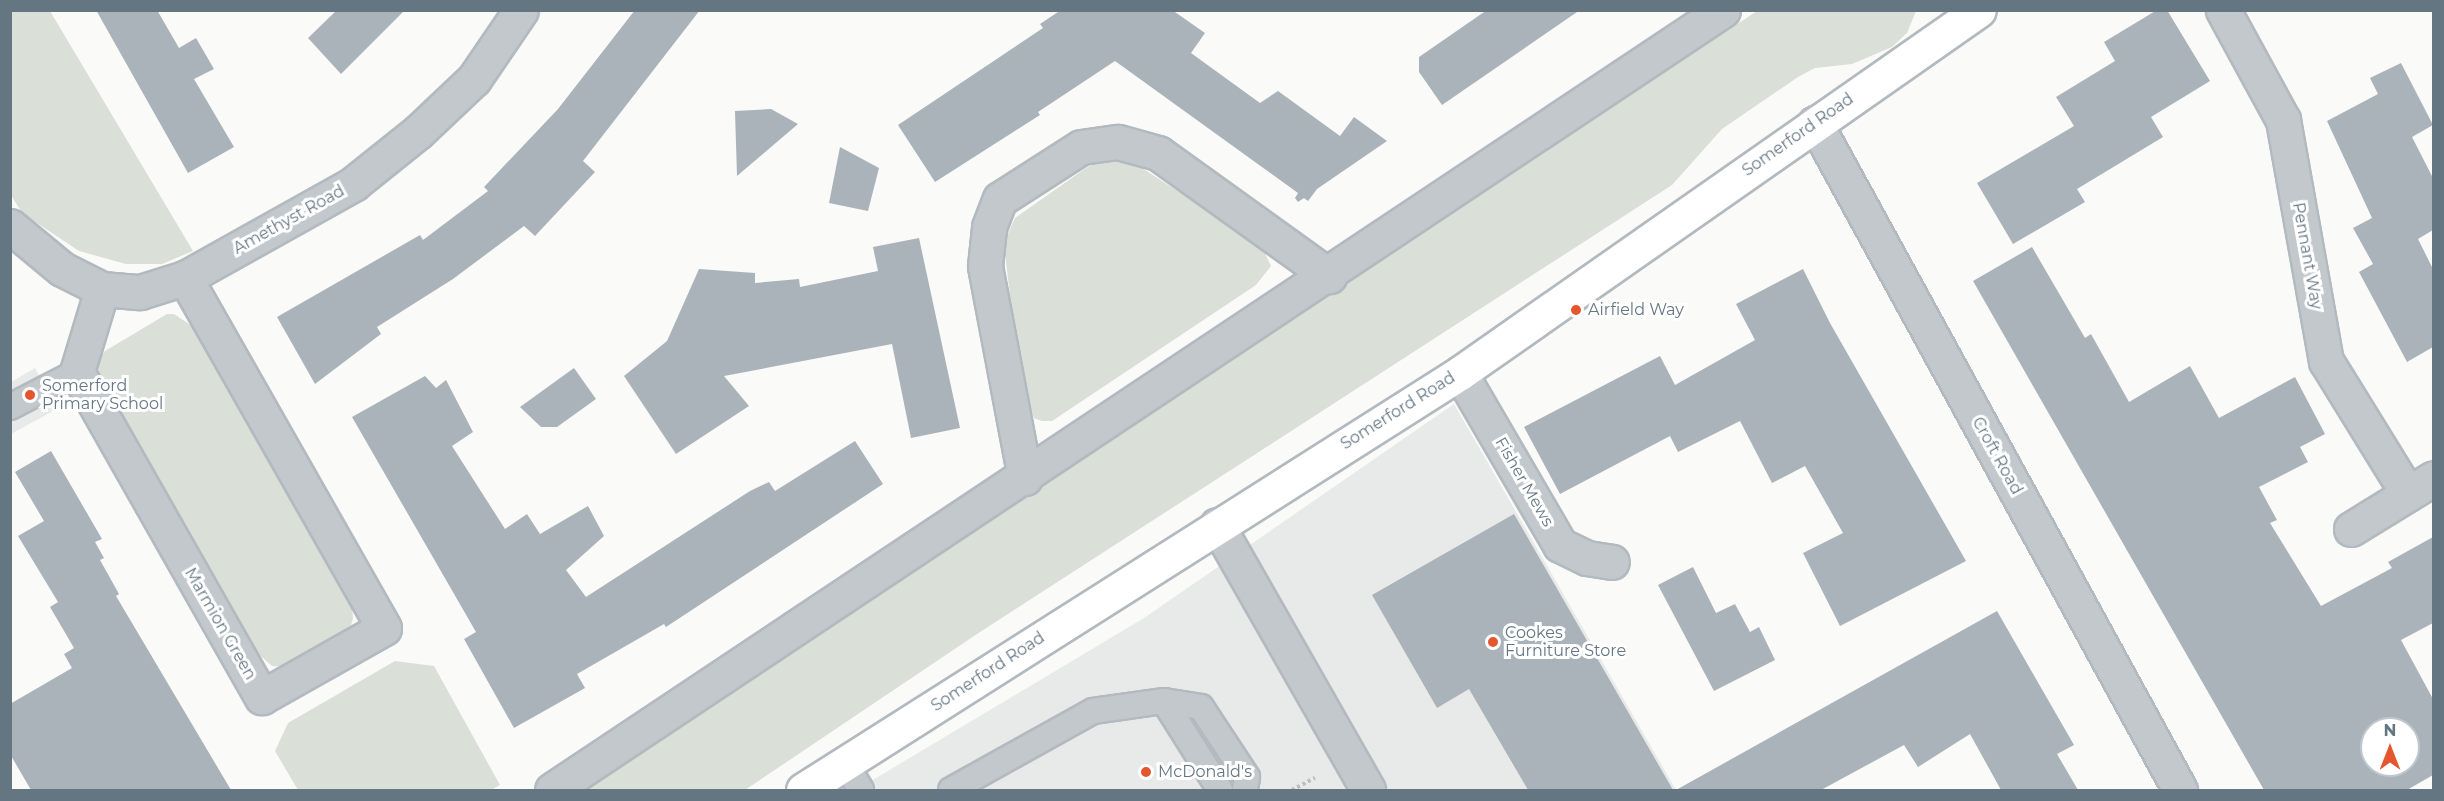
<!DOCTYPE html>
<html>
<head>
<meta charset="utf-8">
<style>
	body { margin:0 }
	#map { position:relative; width:2444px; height:801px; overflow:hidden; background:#fafaf8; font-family:Montserrat,sans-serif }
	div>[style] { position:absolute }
	.built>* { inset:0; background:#e8e9e9 }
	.green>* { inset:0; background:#dadfd7 }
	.building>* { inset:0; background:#aab3b9 }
	.path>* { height:4px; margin-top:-2px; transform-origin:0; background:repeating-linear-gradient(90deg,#bbbfc2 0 3px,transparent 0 6px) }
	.roads { filter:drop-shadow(2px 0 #b3babf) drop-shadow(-2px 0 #b3babf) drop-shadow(0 2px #b3babf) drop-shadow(0 -2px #b3babf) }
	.service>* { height:24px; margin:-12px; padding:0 12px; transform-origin:12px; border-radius:12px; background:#c3c8cc }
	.minor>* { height:33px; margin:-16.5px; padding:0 16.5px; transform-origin:16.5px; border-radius:16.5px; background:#c3c8cc }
	.secondary>* { height:33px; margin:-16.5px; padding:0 16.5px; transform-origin:16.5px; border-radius:16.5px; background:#fff }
	.dots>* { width:16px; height:16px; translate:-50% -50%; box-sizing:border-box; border:3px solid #fff; border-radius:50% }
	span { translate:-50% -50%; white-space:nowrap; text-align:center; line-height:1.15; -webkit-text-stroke:6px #fff; paint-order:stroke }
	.street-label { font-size:16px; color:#657683 }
	.poi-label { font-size:16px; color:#657683 }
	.left { translate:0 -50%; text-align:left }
	.frame { position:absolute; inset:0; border:12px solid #657683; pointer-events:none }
	.north { position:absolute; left:2360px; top:717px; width:60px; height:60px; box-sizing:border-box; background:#fff; border:2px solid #c1c8cd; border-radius:50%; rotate:0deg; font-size:16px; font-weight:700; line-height:24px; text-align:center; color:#657683 }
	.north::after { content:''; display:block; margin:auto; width:21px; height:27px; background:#e4572e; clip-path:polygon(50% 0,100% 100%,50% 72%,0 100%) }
</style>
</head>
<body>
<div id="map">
	<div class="built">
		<i style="clip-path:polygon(35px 368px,57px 409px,11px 434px,11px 382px)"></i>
		<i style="clip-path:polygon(1454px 404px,1676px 790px,856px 790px,1144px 618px)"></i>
	</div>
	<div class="green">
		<i style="clip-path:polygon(10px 11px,50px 11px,193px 251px,162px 264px,126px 264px,79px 251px,22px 213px,11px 195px)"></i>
		<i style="clip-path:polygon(1757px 11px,1916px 11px,1907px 33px,1892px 47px,1852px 64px,1815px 68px,1798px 77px,1722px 129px,1672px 185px,977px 634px,745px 790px,577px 790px,701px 713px)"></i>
		<i style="clip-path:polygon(1128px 159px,1261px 245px,1271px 266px,1256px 285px,1052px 421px,1042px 421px,1034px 418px,1028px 400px,1015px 338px,1005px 253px,1007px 236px,1015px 218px,1086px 168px,1098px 161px)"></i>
		<i style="clip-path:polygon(167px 314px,174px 314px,195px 328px,351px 597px,353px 618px,350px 629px,285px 667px,272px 666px,255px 651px,98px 377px,99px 359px,105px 351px)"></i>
		<i style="clip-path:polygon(395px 661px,434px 666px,500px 785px,491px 790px,298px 790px,275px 751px,288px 723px)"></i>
	</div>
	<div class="building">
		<i style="clip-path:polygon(96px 10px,157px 10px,179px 48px,196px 38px,214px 69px,194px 79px,234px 147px,188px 173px)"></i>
		<i style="clip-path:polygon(337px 10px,405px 10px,341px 74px,308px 38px)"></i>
		<i style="clip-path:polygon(635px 10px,700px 10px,583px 161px,595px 172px,535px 236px,524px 226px,453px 279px,377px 327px,381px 334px,315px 384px,277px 317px,420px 235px,423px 240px,488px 191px,484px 187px,558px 109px)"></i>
		<i style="clip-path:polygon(1061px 10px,1172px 10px,1205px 33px,1191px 53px,1260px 103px,1278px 91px,1340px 136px,1354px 117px,1387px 141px,1317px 189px,1308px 201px,1304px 198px,1298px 202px,1295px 198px,1298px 193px,1115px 61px,1038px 112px,1040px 115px,935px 182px,898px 125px,1043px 28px,1040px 24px)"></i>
		<i style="clip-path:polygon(1487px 10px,1580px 10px,1442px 105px,1419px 72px,1419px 57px)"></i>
		<i style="clip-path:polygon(2157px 10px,2167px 10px,2210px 81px,2151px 117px,2163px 137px,2077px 189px,2085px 202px,2013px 244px,1977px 183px,2074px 126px,2056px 97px,2115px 61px,2104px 42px)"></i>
		<i style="clip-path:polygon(2401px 63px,2433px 125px,2412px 137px,2433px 178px,2433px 230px,2418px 239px,2433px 269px,2433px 347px,2407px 362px,2359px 272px,2373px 264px,2353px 228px,2372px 218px,2327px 121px,2378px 94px,2370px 78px)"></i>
		<i style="clip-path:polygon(771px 109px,798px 124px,737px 176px,735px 111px)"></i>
		<i style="clip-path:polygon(840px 147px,879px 168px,868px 211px,829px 203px)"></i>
		<i style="clip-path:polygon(919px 238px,960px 428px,911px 438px,892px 344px,724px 376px,749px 406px,676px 454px,624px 376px,667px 341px,699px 269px,755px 273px,755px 283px,799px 279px,800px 287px,878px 271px,873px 247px)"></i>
		<i style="clip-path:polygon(evenodd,2032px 247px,2085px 338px,2091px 334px,2129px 402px,2190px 366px,2219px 418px,2295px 377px,2325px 434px,2300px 447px,2308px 462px,2259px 487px,2277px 520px,2270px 523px,2321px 606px,2392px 568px,2388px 562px,2433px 537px,2433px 623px,2401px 640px,2433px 699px,2433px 775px,2407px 790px,2264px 790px,1973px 281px,2032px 247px,2372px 729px,2408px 729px,2408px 765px,2372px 765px,2372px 729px)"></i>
		<i style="clip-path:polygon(1803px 269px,1830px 323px,1966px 561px,1840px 626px,1803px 553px,1843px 533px,1805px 466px,1772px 483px,1740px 421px,1678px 452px,1670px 436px,1560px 494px,1524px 427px,1660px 356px,1675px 385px,1755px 340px,1736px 304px)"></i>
		<i style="clip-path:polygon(574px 368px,596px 399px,557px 427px,541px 427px,520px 407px)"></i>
		<i style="clip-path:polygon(425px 376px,436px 388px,446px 380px,473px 432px,452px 446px,505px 529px,527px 514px,540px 534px,588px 506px,604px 536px,566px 570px,586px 597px,750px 491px,769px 482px,775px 491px,855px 441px,883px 484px,666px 627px,664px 624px,577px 674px,585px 688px,514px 728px,464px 639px,476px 632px,352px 417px)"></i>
		<i style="clip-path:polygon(51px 451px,102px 539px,95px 542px,104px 558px,100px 560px,119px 594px,116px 596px,231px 790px,31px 790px,10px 754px,10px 704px,72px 668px,64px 654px,74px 648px,50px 607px,58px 602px,18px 536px,44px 521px,15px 472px)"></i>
		<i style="clip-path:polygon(1514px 514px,1673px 790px,1528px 790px,1469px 689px,1437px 708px,1372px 595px)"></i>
		<i style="clip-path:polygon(1693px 567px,1716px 613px,1735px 604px,1750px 632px,1759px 627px,1775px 660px,1714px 691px,1658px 585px)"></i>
		<i style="clip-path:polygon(1997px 611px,2074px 745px,2057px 754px,2078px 790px,2001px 790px,1970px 734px,1918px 767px,1904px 745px,1821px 790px,1676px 790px)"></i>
	</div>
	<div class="path">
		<i style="left:1292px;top:790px;width:26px;rotate:-28deg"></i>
	</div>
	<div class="roads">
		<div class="service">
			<i style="left:10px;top:407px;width:76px;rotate:-27.6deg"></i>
			<i style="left:1164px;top:701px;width:37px;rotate:9deg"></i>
			<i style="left:1201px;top:707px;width:84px;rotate:56.7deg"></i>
			<i style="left:1247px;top:777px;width:13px;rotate:99deg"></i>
			<i style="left:845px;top:763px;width:31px;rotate:59deg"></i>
			<i style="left:951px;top:790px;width:162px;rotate:-29.1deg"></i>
			<i style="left:1093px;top:711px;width:72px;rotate:-8deg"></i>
			<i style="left:1164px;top:701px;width:105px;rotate:57.8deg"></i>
		</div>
		<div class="minor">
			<i style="left:2223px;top:10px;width:125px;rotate:61.4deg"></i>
			<i style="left:2283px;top:120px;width:245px;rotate:79.9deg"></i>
			<i style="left:2326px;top:361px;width:156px;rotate:58.3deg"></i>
			<i style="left:1815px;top:123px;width:760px;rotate:61.31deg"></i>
			<i style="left:10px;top:226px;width:67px;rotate:39.6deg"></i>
			<i style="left:62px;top:269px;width:45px;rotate:26.6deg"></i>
			<i style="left:102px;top:289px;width:38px;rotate:5deg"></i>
			<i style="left:140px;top:292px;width:47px;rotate:-17.3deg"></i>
			<i style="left:185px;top:278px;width:193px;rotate:-29.2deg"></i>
			<i style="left:353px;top:184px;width:83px;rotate:-38.7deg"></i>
			<i style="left:418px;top:132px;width:77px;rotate:-43.4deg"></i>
			<i style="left:474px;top:79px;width:83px;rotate:-55.7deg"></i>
			<i style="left:102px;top:289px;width:87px;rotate:106.8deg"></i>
			<i style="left:77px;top:372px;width:374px;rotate:60.4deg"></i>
			<i style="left:262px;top:697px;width:140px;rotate:-29.5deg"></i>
			<i style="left:384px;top:628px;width:403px;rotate:-119.6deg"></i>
			<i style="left:1460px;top:373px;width:199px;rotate:59.8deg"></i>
			<i style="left:1560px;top:545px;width:30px;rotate:26deg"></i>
			<i style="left:1587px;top:558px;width:25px;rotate:9deg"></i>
			<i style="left:1025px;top:478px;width:216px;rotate:-100.7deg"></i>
			<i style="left:985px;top:266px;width:39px;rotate:-84deg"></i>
			<i style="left:989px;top:227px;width:30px;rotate:-69deg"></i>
			<i style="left:1000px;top:199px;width:96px;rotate:-32.7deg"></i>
			<i style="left:1081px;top:147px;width:37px;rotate:-8deg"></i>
			<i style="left:1118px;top:142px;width:41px;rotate:15.4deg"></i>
			<i style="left:1158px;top:153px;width:211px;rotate:35.7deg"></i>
			<i style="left:1217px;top:525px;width:305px;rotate:60.3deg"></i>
			<i style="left:2351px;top:529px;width:97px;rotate:-31.6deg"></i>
			<i style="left:552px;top:790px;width:1407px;rotate:-33.67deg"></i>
		</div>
		<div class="secondary">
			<i style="left:803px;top:790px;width:778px;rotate:-32.4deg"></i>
			<i style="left:1460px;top:373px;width:633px;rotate:-34.97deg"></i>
		</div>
	</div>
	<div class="dots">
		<i style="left:1576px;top:310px;background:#e4572e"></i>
		<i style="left:30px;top:395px;background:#e4572e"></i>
		<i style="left:1493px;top:642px;background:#e4572e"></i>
		<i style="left:1146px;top:772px;background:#e4572e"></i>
	</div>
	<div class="street-label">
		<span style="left:1798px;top:135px;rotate:-35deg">Somerford Road</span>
		<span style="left:289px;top:220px;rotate:-29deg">Amethyst Road</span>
		<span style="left:2307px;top:256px;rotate:80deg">Pennant Way</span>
		<span style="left:1398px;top:411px;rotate:-32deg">Somerford Road</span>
		<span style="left:1997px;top:456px;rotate:61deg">Croft Road</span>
		<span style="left:1524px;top:482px;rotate:60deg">Fisher Mews</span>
		<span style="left:220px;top:624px;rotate:60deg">Marmion Green</span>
		<span style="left:988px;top:672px;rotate:-33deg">Somerford Road</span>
	</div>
	<div class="poi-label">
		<span class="left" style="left:1588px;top:310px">Airfield Way</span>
		<span class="left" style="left:42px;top:395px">Somerford<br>Primary School</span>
		<span class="left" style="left:1505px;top:642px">Cookes<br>Furniture Store</span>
		<span class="left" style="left:1158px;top:772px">McDonald's</span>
	</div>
	<div class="frame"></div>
	<div class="north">N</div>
</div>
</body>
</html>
